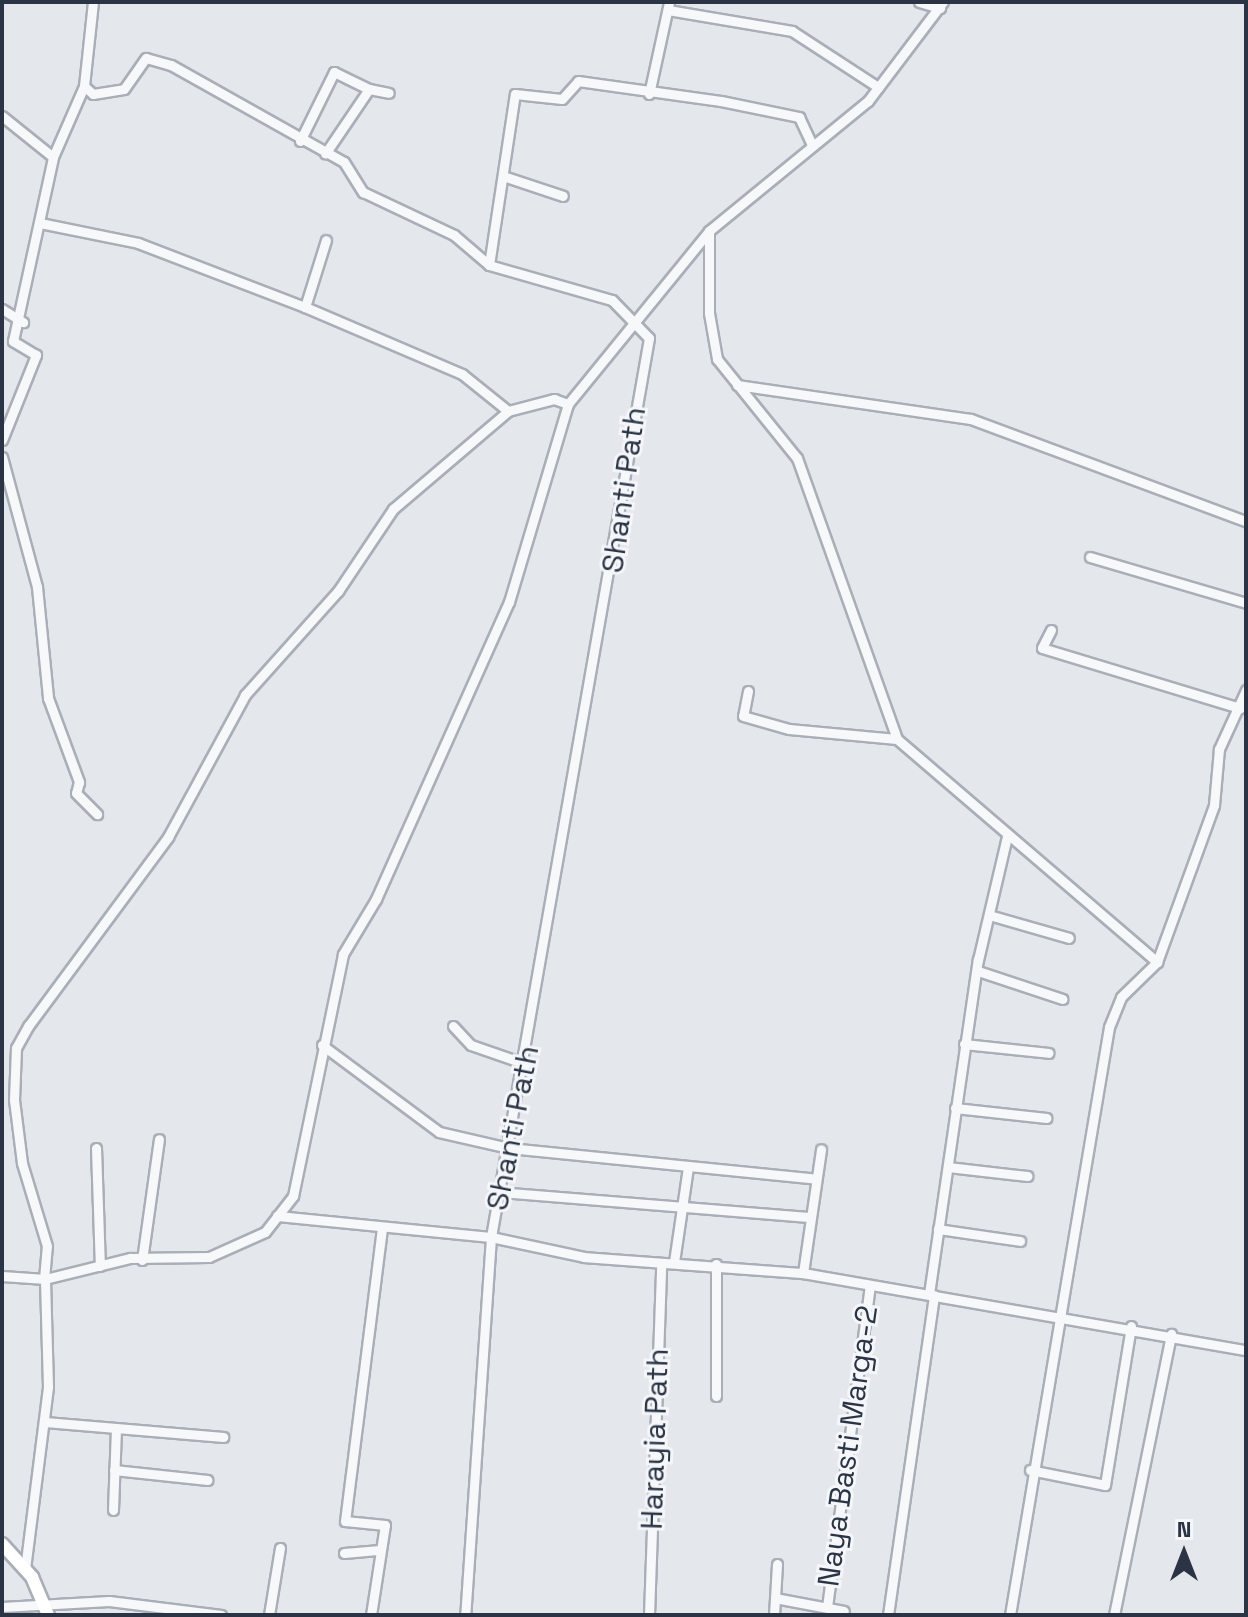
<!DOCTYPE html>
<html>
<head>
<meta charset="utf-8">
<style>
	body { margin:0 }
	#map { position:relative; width:1248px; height:1617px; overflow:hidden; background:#e4e7ec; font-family:"Space Grotesk",sans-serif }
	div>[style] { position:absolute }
	.roads { filter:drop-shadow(2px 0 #a9aeb7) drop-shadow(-2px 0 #a9aeb7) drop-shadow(0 2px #a9aeb7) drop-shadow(0 -2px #a9aeb7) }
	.street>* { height:9px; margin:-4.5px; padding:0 4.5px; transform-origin:4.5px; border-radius:4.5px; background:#f7f8fa }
	.secondary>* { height:12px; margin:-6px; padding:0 6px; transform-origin:6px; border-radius:6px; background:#fff }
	span { translate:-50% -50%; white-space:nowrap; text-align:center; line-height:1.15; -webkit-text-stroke:6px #f4f6f9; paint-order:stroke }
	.street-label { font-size:30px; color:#2b3445 }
	.frame { position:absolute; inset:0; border:4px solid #2b3445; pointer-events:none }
	.north { position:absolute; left:1144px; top:1513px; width:80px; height:80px; -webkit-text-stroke:6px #f4f6f9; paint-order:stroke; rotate:0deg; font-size:22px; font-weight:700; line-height:32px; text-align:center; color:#2b3445 }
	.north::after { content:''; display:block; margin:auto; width:28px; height:36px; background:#2b3445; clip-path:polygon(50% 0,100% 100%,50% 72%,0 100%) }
</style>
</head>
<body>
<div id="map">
	<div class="roads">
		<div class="street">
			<i style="left:919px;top:2px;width:22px;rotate:16deg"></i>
			<i style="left:668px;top:10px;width:126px;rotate:9.6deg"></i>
			<i style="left:792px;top:31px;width:103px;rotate:33.1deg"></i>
			<i style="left:84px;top:86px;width:12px;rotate:42deg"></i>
			<i style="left:93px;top:94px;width:31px;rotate:-9deg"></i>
			<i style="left:124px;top:89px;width:38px;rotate:-55deg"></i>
			<i style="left:146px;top:58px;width:26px;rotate:16deg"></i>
			<i style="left:171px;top:65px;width:198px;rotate:29.3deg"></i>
			<i style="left:344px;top:162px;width:36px;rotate:58deg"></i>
			<i style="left:363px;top:192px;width:101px;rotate:25.3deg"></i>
			<i style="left:454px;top:235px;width:46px;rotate:40.6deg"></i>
			<i style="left:489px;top:265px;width:128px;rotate:15.9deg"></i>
			<i style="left:612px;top:300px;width:53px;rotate:45.8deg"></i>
			<i style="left:649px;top:338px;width:913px;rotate:99.97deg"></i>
			<i style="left:491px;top:1237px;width:95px;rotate:12.1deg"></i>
			<i style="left:584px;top:1257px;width:220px;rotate:4.2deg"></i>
			<i style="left:803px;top:1273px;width:450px;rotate:9.9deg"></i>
			<i style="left:369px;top:89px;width:20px;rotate:11deg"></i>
			<i style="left:649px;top:94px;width:94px;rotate:-77.7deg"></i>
			<i style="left:2px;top:116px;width:65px;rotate:38.8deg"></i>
			<i style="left:300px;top:141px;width:77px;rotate:-63.8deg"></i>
			<i style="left:334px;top:72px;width:39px;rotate:26deg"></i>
			<i style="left:369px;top:89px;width:78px;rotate:124.1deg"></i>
			<i style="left:503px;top:176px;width:63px;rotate:18.4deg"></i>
			<i style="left:40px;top:223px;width:100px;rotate:11.5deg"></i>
			<i style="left:138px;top:243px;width:179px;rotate:21deg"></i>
			<i style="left:305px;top:307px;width:171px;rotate:23.1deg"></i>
			<i style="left:462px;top:374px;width:59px;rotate:38.8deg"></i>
			<i style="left:709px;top:231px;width:82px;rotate:90deg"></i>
			<i style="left:709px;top:313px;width:47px;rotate:80.1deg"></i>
			<i style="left:717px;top:359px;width:127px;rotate:51.1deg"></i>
			<i style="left:797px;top:458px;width:298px;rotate:70.4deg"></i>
			<i style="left:897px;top:739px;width:343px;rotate:40.6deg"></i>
			<i style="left:489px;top:265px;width:173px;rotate:-81.4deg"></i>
			<i style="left:515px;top:94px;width:47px;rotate:6.1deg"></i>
			<i style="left:562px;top:99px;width:24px;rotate:-48deg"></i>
			<i style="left:578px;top:81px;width:144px;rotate:8deg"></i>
			<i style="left:721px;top:101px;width:80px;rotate:11.6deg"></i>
			<i style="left:799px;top:117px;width:31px;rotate:65deg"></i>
			<i style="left:305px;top:307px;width:70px;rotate:-72.6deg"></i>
			<i style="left:2px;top:309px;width:25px;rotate:32deg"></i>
			<i style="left:737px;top:385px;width:236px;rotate:8.3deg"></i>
			<i style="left:971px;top:419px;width:293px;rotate:20.4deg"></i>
			<i style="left:2px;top:440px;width:92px;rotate:-68.2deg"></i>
			<i style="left:36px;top:355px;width:27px;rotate:-149deg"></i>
			<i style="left:13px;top:341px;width:188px;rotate:-77.7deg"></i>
			<i style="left:53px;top:157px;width:77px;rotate:-66.4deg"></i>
			<i style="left:84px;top:86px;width:84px;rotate:-83.9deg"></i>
			<i style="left:2px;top:457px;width:135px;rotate:74.9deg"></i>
			<i style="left:37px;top:587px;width:112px;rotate:84.3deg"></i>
			<i style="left:48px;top:698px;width:90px;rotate:69.7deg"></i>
			<i style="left:79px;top:782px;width:11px;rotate:105deg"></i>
			<i style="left:76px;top:793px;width:30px;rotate:45deg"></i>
			<i style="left:1090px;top:557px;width:163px;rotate:16.4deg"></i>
			<i style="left:1051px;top:630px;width:20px;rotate:117deg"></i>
			<i style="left:1042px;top:648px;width:207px;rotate:16.9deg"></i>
			<i style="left:748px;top:691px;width:25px;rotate:101deg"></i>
			<i style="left:743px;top:716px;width:48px;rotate:15.8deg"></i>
			<i style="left:789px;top:729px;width:108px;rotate:5.3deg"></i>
			<i style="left:989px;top:915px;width:83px;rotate:16deg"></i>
			<i style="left:978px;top:971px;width:89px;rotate:18.4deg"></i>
			<i style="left:453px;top:1026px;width:26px;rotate:47deg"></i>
			<i style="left:471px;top:1045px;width:58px;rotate:19.1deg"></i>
			<i style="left:964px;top:1044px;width:85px;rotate:6deg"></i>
			<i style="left:322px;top:1045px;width:146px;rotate:36.6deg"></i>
			<i style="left:439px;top:1132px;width:72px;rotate:12.9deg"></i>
			<i style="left:509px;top:1148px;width:304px;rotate:5.7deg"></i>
			<i style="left:955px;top:1108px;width:92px;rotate:6.3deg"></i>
			<i style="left:96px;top:1148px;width:118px;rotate:88.1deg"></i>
			<i style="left:948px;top:1167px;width:80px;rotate:6.5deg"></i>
			<i style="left:499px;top:1192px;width:309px;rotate:4.6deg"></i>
			<i style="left:277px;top:1216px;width:215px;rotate:5.6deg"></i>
			<i style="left:491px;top:1237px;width:379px;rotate:93.9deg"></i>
			<i style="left:938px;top:1229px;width:83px;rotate:8.3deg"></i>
			<i style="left:142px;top:1260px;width:122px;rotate:-82deg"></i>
			<i style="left:674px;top:1262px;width:96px;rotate:-81.6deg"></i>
			<i style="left:803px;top:1273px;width:125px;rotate:-81.7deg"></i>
			<i style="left:2px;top:1276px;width:43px;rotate:4deg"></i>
			<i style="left:45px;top:1279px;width:88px;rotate:-13.9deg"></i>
			<i style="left:130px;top:1258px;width:79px;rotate:-0.7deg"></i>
			<i style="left:209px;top:1257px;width:61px;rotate:-24.1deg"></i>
			<i style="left:265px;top:1232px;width:46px;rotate:-52.1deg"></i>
			<i style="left:293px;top:1196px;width:247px;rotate:-78.3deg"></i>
			<i style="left:343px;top:954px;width:64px;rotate:-59deg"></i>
			<i style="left:376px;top:899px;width:325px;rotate:-65.9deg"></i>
			<i style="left:509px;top:602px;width:207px;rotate:-73.4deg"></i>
			<i style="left:568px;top:404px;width:223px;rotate:-50.8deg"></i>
			<i style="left:709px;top:231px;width:205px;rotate:-39.3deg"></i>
			<i style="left:868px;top:101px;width:124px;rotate:-52.9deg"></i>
			<i style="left:44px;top:1279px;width:33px;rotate:-85deg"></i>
			<i style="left:47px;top:1246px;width:87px;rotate:-106.8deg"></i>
			<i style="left:22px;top:1163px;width:64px;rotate:-97.2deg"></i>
			<i style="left:14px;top:1100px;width:52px;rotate:-87.8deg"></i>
			<i style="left:16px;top:1048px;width:26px;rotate:-61deg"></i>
			<i style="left:29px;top:1025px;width:234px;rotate:-53.5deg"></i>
			<i style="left:168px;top:837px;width:162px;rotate:-61.5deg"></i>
			<i style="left:245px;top:695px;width:140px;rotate:-48.2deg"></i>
			<i style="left:338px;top:591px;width:99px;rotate:-56.1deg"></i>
			<i style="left:393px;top:509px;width:151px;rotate:-40.4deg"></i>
			<i style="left:508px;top:411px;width:48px;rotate:-14.6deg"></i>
			<i style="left:554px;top:399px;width:15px;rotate:20deg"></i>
			<i style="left:929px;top:1294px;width:338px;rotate:-81.7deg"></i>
			<i style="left:978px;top:960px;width:127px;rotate:-76.8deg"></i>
			<i style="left:716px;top:1396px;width:132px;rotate:-90deg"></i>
			<i style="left:45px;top:1422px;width:179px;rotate:4.8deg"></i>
			<i style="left:114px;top:1470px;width:94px;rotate:6.1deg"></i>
			<i style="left:1030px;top:1470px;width:76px;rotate:11.3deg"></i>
			<i style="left:1105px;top:1485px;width:161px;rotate:-80.7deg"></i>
			<i style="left:113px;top:1510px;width:82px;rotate:-87.9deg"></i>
			<i style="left:344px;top:1553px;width:36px;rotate:-5deg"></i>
			<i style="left:25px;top:1569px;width:183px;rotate:-82.8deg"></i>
			<i style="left:48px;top:1387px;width:108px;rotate:-91.6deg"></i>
			<i style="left:775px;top:1598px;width:70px;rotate:10.7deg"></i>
			<i style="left:2px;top:1607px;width:107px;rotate:-3.2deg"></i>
			<i style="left:109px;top:1601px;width:113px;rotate:7.1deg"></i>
			<i style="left:827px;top:1607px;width:325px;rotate:-82.4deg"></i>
			<i style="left:269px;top:1615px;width:68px;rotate:-80.7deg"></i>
			<i style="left:371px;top:1615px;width:91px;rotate:-81.2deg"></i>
			<i style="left:385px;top:1525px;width:40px;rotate:-174.3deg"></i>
			<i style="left:345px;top:1521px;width:295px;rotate:-82.8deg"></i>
			<i style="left:649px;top:1615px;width:352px;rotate:-88deg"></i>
			<i style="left:774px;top:1615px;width:51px;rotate:-86.6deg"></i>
			<i style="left:888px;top:1615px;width:323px;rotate:-81.8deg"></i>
			<i style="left:1010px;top:1615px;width:596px;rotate:-80.44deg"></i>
			<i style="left:1109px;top:1027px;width:32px;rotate:-68deg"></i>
			<i style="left:1121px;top:997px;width:50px;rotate:-44.2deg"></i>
			<i style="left:1157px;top:962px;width:167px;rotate:-70deg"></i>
			<i style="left:1214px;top:805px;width:56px;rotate:-84.9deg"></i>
			<i style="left:1219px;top:749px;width:65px;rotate:-65.4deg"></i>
			<i style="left:1114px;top:1615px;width:287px;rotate:-78.5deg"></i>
		</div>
		<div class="secondary">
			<i style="left:2px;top:1544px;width:45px;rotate:47.7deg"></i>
			<i style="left:32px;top:1577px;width:41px;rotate:67.2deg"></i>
		</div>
	</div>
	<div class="street-label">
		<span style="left:624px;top:490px;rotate:-82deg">Shanti Path</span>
		<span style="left:513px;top:1128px;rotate:-79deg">Shanti Path</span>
		<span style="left:655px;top:1439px;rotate:-88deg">Harayia Path</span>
		<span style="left:848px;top:1446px;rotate:-82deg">Naya Basti Marga-2</span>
	</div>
	<div class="frame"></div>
	<div class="north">N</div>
</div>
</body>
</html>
